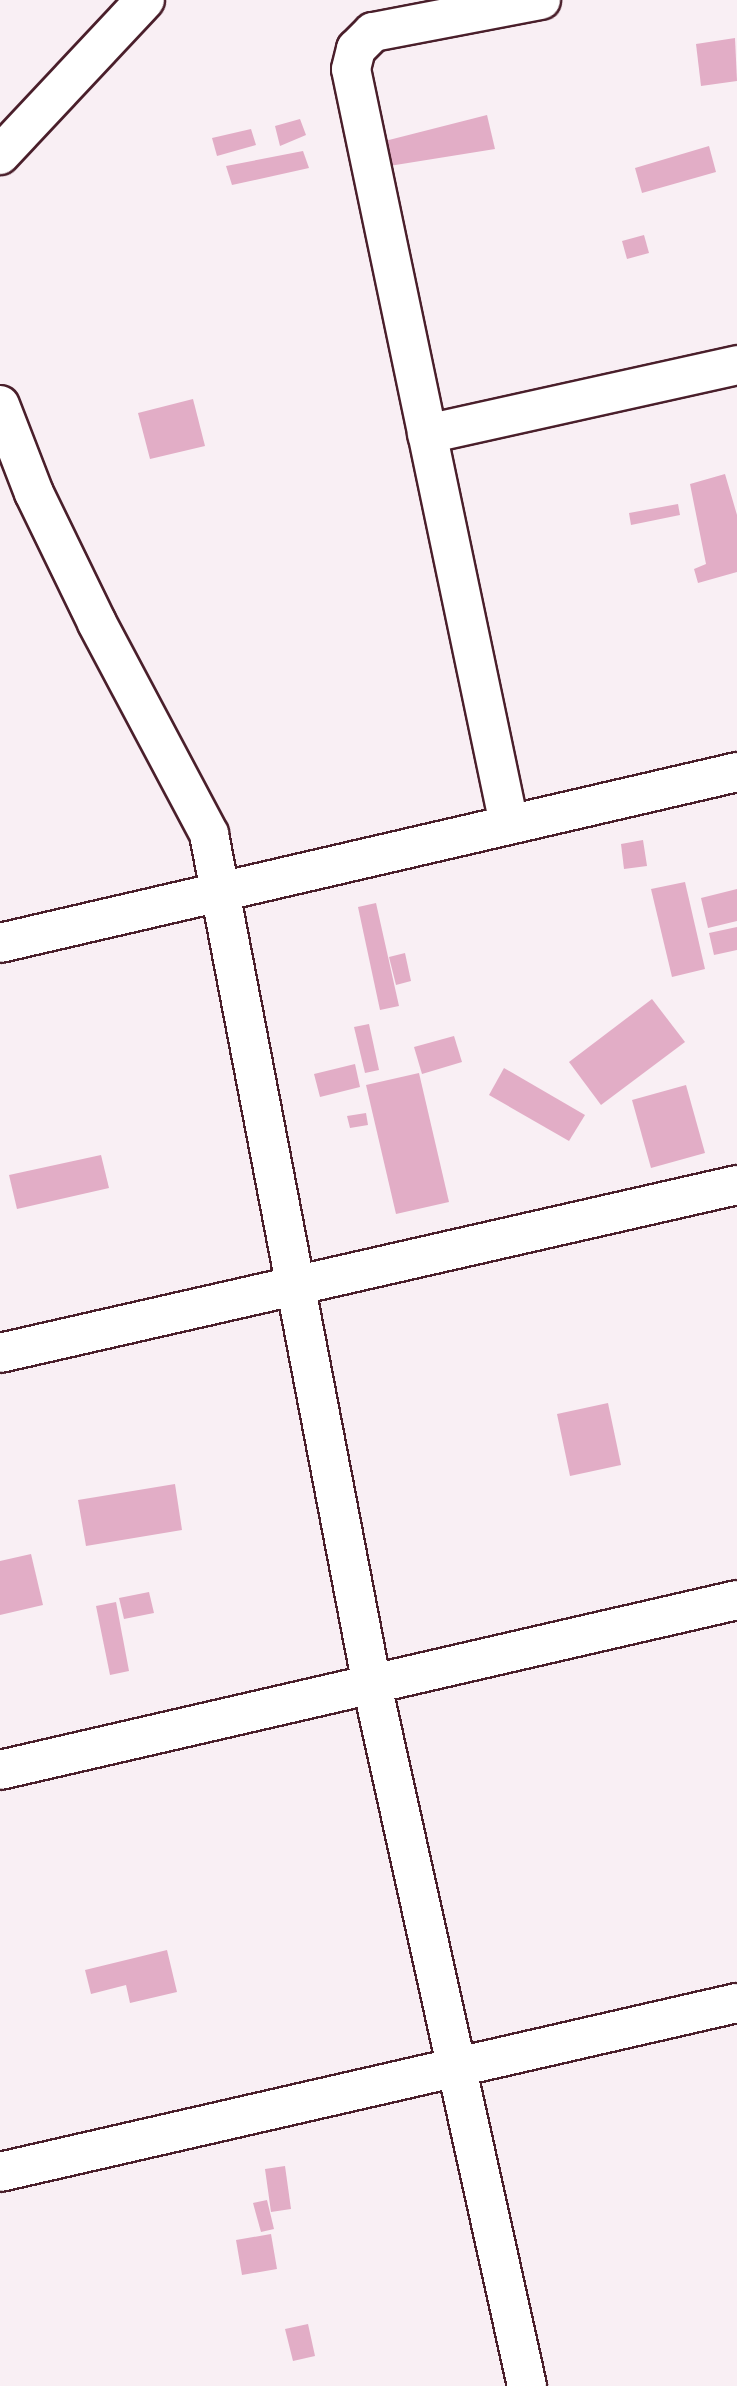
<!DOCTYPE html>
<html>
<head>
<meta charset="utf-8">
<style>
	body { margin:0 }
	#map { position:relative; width:737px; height:2386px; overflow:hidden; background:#f9eff4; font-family:"Shantell Sans",sans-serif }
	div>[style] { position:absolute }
	.building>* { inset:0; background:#e2adc6 }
	.roads { filter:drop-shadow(2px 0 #4a1f2b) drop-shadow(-2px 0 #4a1f2b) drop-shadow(0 2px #4a1f2b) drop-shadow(0 -2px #4a1f2b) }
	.street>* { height:38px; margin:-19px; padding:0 19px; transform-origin:19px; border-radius:19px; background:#fff }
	span { translate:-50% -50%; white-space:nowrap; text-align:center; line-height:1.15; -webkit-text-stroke:5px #fff; paint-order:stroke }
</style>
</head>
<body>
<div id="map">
	<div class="building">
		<i style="clip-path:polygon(735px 38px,737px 81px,701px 86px,696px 44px)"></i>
		<i style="clip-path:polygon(487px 115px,495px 149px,383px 167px,381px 142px)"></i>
		<i style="clip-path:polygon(300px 119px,306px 135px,280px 146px,275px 126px)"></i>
		<i style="clip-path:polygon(251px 129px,256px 145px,217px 156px,212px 138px)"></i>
		<i style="clip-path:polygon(709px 146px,716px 172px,642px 193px,635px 168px)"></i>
		<i style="clip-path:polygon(303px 151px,309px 168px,232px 185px,226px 166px)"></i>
		<i style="clip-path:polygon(644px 235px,649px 253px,627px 259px,622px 241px)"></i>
		<i style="clip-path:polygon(193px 399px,205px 446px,150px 459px,138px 413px)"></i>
		<i style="clip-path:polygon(725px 474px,737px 515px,737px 572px,698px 583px,694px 569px,706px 564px,690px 484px)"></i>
		<i style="clip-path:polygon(678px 504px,680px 515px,631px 525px,629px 513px)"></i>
		<i style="clip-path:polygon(643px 840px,647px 866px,624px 869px,621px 844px)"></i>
		<i style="clip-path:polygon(685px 882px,705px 969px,672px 977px,651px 889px)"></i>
		<i style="clip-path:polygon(737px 889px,737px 921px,708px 928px,701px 898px)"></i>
		<i style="clip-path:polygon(376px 903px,399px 1006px,380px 1010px,358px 907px)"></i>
		<i style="clip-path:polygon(737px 927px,737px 950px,714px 955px,709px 933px)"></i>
		<i style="clip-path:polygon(405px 953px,411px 981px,396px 985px,389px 957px)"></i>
		<i style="clip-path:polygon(652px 999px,685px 1042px,601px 1105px,569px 1062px)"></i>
		<i style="clip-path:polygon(369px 1024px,379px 1070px,365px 1073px,354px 1027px)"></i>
		<i style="clip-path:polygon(454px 1036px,462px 1062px,422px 1074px,414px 1047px)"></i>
		<i style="clip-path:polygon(355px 1064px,360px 1087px,320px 1097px,314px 1074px)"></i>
		<i style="clip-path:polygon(504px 1068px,585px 1115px,569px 1141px,489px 1095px)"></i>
		<i style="clip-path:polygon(419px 1073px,449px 1202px,396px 1214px,366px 1085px)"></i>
		<i style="clip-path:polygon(686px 1085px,705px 1153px,651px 1168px,632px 1100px)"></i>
		<i style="clip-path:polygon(366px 1113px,368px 1125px,350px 1128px,347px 1116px)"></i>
		<i style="clip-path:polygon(101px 1155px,109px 1188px,17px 1209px,9px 1175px)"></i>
		<i style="clip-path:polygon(608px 1403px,621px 1465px,570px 1476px,557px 1414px)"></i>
		<i style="clip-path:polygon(175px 1484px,182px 1530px,86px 1546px,78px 1500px)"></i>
		<i style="clip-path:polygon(31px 1554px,43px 1605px,0 1615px,0 1561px)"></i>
		<i style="clip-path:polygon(149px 1592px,154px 1613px,124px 1619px,119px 1598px)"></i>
		<i style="clip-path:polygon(116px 1602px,129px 1671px,110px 1675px,96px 1606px)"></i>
		<i style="clip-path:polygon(167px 1950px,177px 1992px,130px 2003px,126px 1985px,91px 1994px,85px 1970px)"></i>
		<i style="clip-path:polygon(285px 2166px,291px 2209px,271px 2212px,265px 2169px)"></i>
		<i style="clip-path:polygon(267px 2200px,274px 2229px,261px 2232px,253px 2203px)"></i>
		<i style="clip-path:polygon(271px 2234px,277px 2269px,242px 2275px,236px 2240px)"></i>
		<i style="clip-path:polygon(308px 2324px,315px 2356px,293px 2361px,285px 2329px)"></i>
	</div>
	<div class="roads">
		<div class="street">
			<i style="left:0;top:155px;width:212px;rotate:-46.9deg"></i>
			<i style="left:0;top:405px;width:94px;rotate:68.9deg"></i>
			<i style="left:34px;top:493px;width:144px;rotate:64.1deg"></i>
			<i style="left:97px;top:623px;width:239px;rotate:62deg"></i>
			<i style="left:209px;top:834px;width:866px;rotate:79.16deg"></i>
			<i style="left:372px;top:1685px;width:718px;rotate:77.53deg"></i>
			<i style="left:427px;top:434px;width:318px;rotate:-12.5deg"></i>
			<i style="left:509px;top:824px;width:771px;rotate:-101.82deg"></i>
			<i style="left:351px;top:69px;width:21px;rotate:-76deg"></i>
			<i style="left:356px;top:49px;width:24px;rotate:-45deg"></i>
			<i style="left:373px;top:32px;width:171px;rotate:-10.8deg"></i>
			<i style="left:0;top:943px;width:757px;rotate:-13.06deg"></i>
			<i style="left:0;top:1353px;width:756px;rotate:-12.84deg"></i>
			<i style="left:0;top:1770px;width:756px;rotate:-12.99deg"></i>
			<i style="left:0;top:2172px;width:756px;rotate:-12.92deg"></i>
		</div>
	</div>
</div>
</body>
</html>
